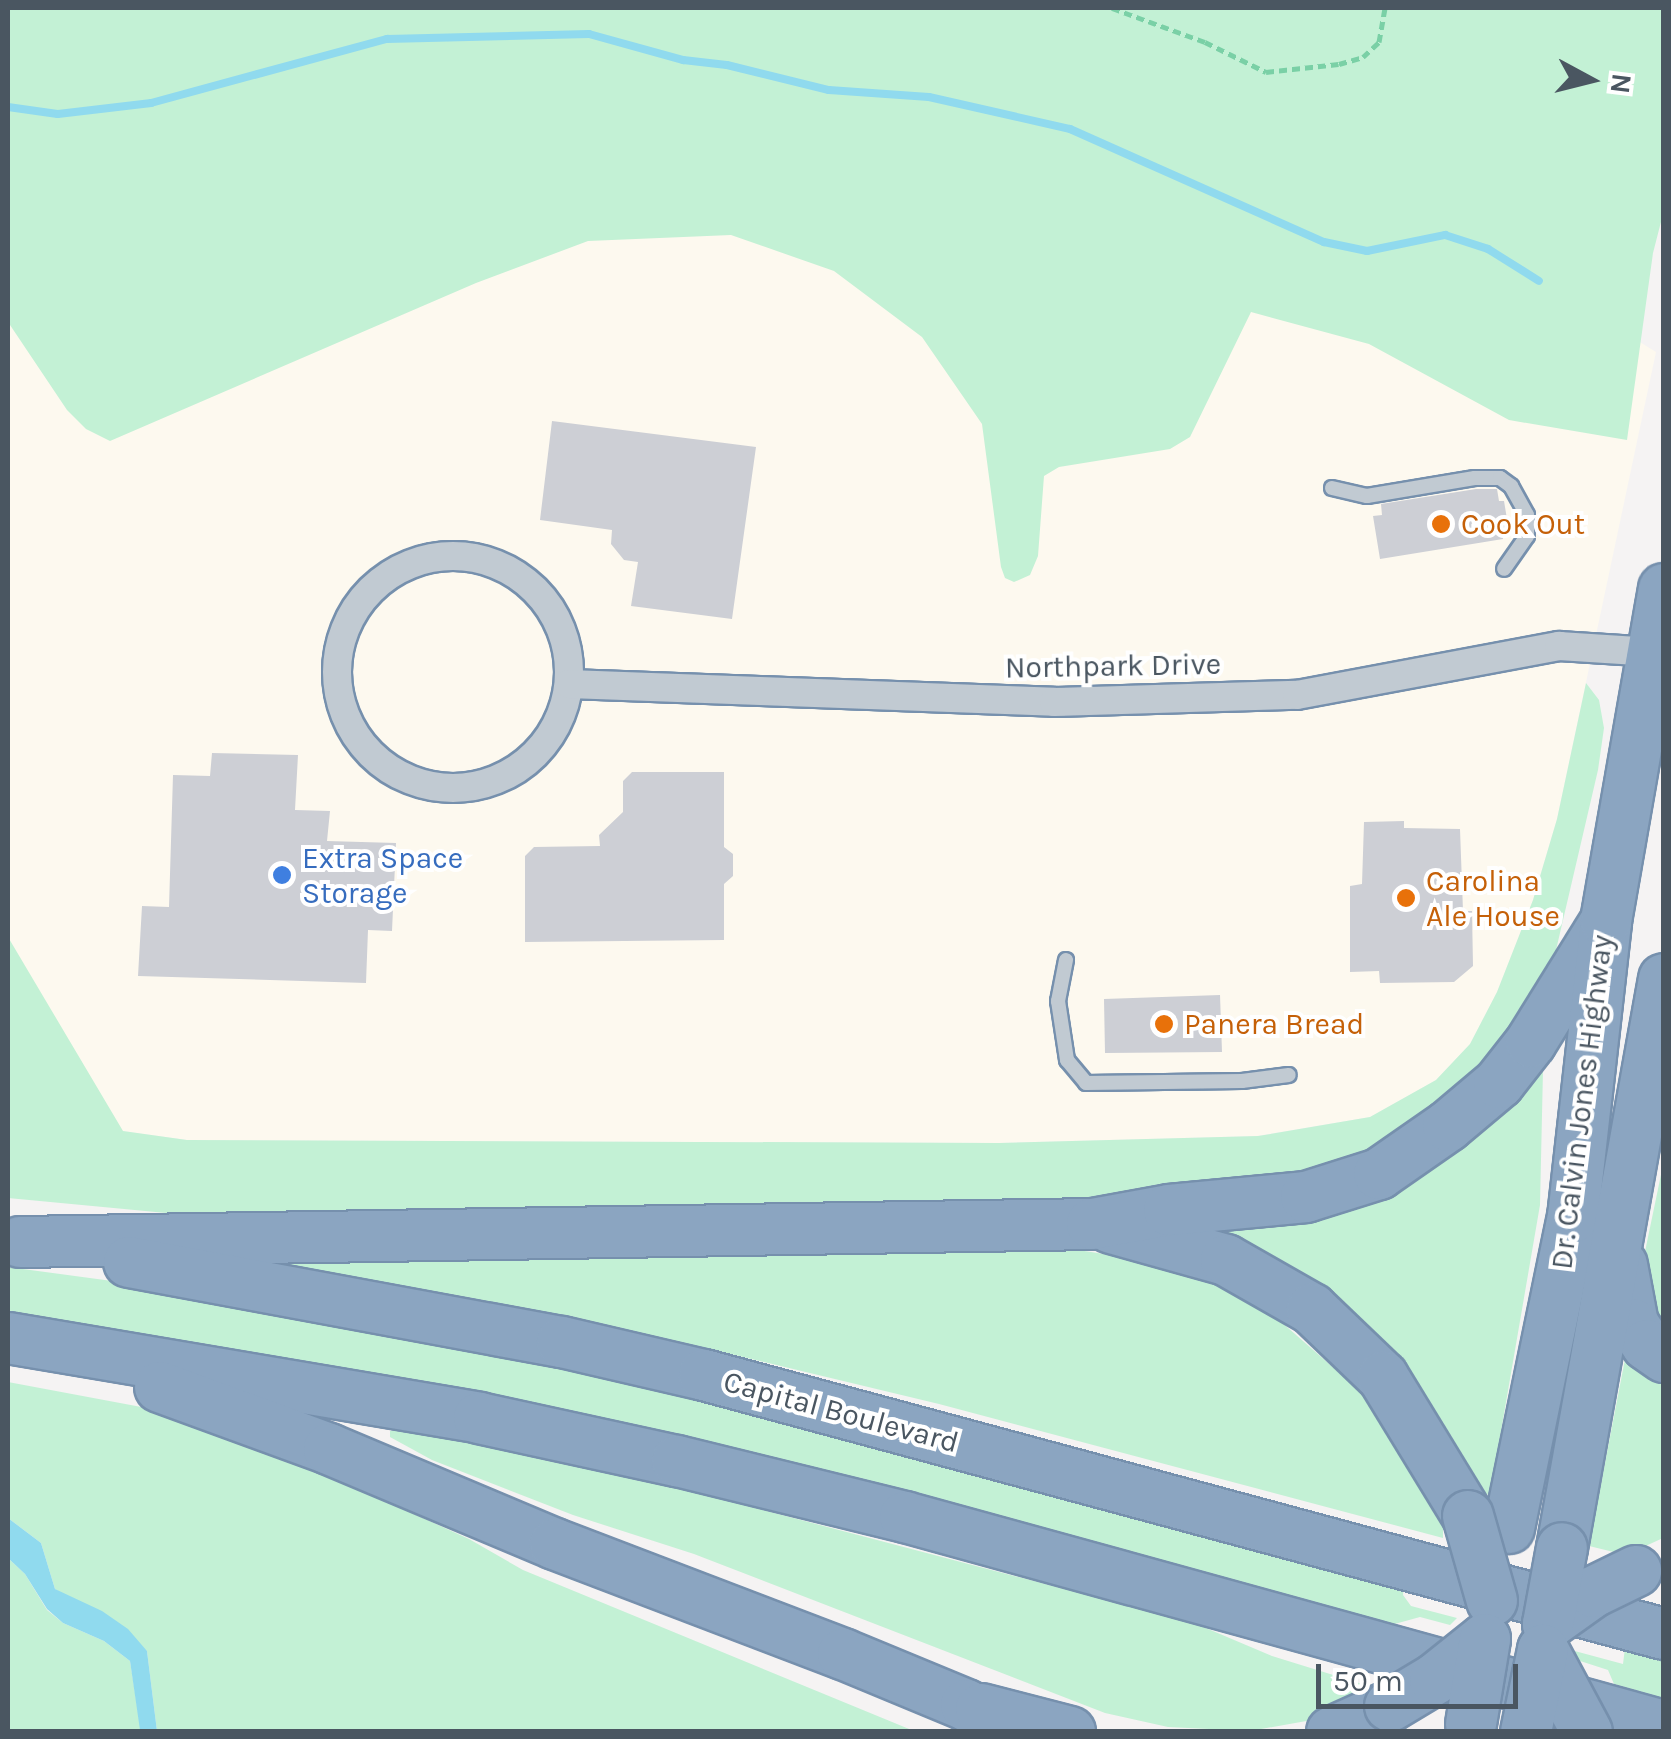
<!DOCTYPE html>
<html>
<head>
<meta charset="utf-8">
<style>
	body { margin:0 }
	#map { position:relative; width:1671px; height:1739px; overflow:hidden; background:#f5f3f3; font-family:Karla,sans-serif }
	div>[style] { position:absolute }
	.commercial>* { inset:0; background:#fdf9ef }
	.green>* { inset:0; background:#c3f1d5 }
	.water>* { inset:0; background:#90daee }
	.stream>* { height:8px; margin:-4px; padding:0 4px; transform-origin:4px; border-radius:4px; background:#90daee }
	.building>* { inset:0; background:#cdcfd5 }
	.path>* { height:5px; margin-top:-2.5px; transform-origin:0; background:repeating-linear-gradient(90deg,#7ad0a6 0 8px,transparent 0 13px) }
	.roads { filter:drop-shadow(2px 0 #7690ad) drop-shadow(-2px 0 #7690ad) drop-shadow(0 2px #7690ad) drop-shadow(0 -2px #7690ad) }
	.lane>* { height:14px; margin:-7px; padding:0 7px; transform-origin:7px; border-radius:7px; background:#c1cad2 }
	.street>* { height:28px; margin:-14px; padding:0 14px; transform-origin:14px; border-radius:14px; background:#c1cad2 }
	.street>.ring { margin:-14px; padding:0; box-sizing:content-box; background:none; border:28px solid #c1cad2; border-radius:50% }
	.highway>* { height:50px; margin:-25px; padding:0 25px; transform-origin:25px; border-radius:25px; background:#8ba5c1 }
	.bridges { filter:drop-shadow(2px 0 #7690ad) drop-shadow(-2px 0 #7690ad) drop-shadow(0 2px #7690ad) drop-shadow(0 -2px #7690ad) }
	.highway-bridge>* { height:50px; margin:-25px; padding:0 25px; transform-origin:25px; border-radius:25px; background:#8ba5c1 }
	.dots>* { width:28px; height:28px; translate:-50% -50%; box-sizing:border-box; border:5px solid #fff; border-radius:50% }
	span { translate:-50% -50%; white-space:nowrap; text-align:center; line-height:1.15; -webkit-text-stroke:8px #fff; paint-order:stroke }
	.food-label { font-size:30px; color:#c56008 }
	.left { translate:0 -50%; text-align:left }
	.street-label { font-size:30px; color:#4a5661 }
	.shop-label { font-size:30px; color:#366cbe }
	.frame { position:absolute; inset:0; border:10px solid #4a5661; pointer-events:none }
	.north { position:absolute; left:1541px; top:30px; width:100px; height:100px; -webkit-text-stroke:8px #fff; paint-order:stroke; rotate:97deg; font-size:28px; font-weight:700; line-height:40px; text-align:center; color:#4a5661 }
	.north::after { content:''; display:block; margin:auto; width:35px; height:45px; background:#4a5661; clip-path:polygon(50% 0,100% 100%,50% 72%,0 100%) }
	.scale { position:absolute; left:1316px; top:1664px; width:202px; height:45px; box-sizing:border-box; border:5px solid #4a5661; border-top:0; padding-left:12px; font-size:30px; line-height:35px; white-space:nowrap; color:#4a5661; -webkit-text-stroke:8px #fff; paint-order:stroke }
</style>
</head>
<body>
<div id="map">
	<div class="commercial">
		<i style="clip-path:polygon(8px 107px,1488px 249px,1656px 352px,1557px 819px,1533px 900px,1497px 992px,1470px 1044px,1436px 1080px,1370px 1117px,1257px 1136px,999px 1143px,187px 1140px,8px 1115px)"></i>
	</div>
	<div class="green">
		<i style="clip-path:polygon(8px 8px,1663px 8px,1663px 214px,1653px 253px,1627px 440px,1509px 420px,1369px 344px,1251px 312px,1190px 437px,1170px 449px,1059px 467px,1044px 476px,1038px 556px,1030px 575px,1014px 582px,1005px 578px,1001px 567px,982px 424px,922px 337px,834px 271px,731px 235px,588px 241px,476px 283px,110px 441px,86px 429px,67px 410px,8px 322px)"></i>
		<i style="clip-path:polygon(1586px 683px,1599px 700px,1604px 728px,1598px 770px,1553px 963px,1501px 1058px,1360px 1166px,1148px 1202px,219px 1218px,8px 1198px,8px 937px,123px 1131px,187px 1140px,999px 1143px,1258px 1136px,1370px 1117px,1436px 1080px,1470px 1044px,1497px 992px,1533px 900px,1557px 819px)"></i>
		<i style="clip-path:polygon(1543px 1070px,1540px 1205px,1490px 1495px,1478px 1492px,1446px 1431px,1391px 1361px,1204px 1234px,1327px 1211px,1506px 1104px)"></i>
		<i style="clip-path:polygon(1663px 1165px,1663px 1338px,1642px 1266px)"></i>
		<i style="clip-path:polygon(1059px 1247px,1142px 1260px,1211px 1280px,1271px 1313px,1384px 1412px,1443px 1518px,1443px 1538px,939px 1404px,672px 1340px,604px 1334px,230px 1262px)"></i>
		<i style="clip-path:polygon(8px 1267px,194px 1292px,566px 1363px,1404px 1584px,1403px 1595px,1411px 1606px,1457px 1618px,1450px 1625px,1420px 1617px,1391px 1625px,538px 1405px,8px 1317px)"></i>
		<i style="clip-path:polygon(1626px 1354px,1663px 1380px,1663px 1538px,1626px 1555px,1589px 1546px)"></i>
		<i style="clip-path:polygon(8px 1382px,168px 1412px,269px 1448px,469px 1539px,523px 1570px,914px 1731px,157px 1731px,147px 1651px,55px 1589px,41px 1543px,8px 1518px)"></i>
		<i style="clip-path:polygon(411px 1428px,605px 1464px,652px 1481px,1194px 1623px,1272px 1656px,1372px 1687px,1312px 1720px,1250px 1731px,1168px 1727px,1105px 1713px,694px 1554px,573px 1515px,432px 1460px,390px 1437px,390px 1431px)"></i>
		<i style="clip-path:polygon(8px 1558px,25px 1574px,47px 1610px,63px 1623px,104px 1641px,130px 1661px,141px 1731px,8px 1731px)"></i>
		<i style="clip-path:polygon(1625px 1648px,1663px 1655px,1663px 1698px,1614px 1684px,1608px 1670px,1574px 1659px,1571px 1650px,1623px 1664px)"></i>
	</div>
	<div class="water">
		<i style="clip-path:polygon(8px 1518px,41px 1543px,55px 1589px,102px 1611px,128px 1629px,147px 1651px,157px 1731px,140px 1730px,130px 1661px,104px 1641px,63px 1623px,47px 1609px,25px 1574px,8px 1558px)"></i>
	</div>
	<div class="stream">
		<i style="left:8px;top:107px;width:50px;rotate:8deg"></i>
		<i style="left:58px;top:114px;width:94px;rotate:-6.7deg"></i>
		<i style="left:151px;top:103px;width:245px;rotate:-15.2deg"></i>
		<i style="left:387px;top:39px;width:202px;rotate:-1.4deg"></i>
		<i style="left:589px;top:34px;width:98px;rotate:15.5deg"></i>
		<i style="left:683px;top:60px;width:44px;rotate:6.5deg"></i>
		<i style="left:727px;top:65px;width:105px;rotate:13.8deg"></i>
		<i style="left:829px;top:90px;width:100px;rotate:4deg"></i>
		<i style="left:929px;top:97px;width:145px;rotate:12.8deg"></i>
		<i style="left:1070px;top:129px;width:278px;rotate:24deg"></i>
		<i style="left:1324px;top:242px;width:44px;rotate:11.8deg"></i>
		<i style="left:1367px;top:251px;width:80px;rotate:-11.6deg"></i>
		<i style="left:1445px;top:235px;width:45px;rotate:18deg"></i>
		<i style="left:1488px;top:249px;width:60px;rotate:32.1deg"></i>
	</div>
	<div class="building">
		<i style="clip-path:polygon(552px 421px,756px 447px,732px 619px,631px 606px,638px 562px,624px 560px,611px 544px,612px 530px,540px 520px)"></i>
		<i style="clip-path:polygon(1476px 489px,1497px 489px,1499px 501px,1504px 501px,1509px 531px,1502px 532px,1503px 539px,1380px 559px,1373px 516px,1382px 515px,1381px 504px)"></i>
		<i style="clip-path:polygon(212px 753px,298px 755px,295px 810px,330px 811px,327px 841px,396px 843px,392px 931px,368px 930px,366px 983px,138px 976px,142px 906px,169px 907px,173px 775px,210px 776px)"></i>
		<i style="clip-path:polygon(632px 772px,724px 772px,724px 847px,733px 854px,733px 876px,724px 884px,724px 940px,525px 942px,525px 856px,534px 847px,600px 846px,599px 835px,623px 812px,623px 781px)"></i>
		<i style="clip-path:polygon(1404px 821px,1404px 828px,1460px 829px,1463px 911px,1472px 911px,1473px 966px,1454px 982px,1380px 983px,1379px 971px,1350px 972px,1350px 886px,1362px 884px,1364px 822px)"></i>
		<i style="clip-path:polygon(1220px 995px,1222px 1052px,1105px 1053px,1104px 999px)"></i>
	</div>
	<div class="path">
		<i style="left:1112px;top:8px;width:99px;rotate:20.1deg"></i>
		<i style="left:1205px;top:42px;width:68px;rotate:26.2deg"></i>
		<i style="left:1266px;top:72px;width:73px;rotate:-6.3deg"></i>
		<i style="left:1339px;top:64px;width:25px;rotate:-16deg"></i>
		<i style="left:1363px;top:57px;width:22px;rotate:-43deg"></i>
		<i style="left:1379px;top:42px;width:35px;rotate:-80deg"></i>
	</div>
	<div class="roads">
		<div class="lane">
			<i style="left:1332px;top:488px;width:36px;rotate:13deg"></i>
			<i style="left:1367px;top:496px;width:109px;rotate:-9.5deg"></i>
			<i style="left:1475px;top:478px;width:25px"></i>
			<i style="left:1500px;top:478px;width:14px;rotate:36deg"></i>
			<i style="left:1511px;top:486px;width:33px;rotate:61deg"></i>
			<i style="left:1527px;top:515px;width:21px;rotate:90deg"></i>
			<i style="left:1527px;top:536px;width:40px;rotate:124.9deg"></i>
			<i style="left:1066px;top:960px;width:42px;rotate:101deg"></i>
			<i style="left:1058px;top:1001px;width:60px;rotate:81.3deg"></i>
			<i style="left:1067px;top:1060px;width:30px;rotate:50deg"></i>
			<i style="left:1086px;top:1083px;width:156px;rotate:-0.7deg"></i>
			<i style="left:1242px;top:1081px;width:47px;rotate:-7.3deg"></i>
		</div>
		<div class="street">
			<i class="ring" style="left:337px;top:556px;width:204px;height:204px"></i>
			<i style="left:569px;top:684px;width:485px;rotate:2.1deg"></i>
			<i style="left:1054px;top:702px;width:243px;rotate:-1.7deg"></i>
			<i style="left:1297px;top:695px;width:267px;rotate:-10.6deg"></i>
			<i style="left:1559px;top:646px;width:94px;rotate:3.7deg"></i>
		</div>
		<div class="highway">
			<i style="left:1111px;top:1228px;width:119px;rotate:15.5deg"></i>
			<i style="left:1226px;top:1260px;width:99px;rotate:29.7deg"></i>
			<i style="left:1312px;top:1309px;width:98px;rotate:43.8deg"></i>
			<i style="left:1383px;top:1377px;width:163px;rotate:58.6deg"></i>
			<i style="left:20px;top:1242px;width:1072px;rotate:-0.96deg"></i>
			<i style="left:1092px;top:1224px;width:78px;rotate:-10.3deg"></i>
			<i style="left:1169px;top:1210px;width:138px;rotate:-5.4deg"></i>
			<i style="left:1306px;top:1197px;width:77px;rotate:-17.5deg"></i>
			<i style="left:1379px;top:1174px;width:84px;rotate:-34.8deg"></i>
			<i style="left:1448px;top:1126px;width:67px;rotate:-40.1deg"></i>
			<i style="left:1499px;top:1083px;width:52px;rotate:-52deg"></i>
			<i style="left:1531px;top:1042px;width:142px;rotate:-58.2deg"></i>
			<i style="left:129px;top:1262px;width:440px;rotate:10.5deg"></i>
			<i style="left:562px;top:1342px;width:146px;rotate:13.1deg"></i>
			<i style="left:704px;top:1375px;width:994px;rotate:15.1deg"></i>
			<i style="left:1622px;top:1265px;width:60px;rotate:79.4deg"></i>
			<i style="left:1633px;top:1324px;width:25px;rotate:56deg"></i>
			<i style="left:1647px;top:1345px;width:21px;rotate:35deg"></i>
			<i style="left:8px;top:1338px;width:478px;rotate:9.6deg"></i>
			<i style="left:479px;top:1418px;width:203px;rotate:12.3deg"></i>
			<i style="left:677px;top:1461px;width:235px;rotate:13.8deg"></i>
			<i style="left:905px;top:1517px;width:787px;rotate:15.4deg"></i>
			<i style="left:160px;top:1387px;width:180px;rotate:20.1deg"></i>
			<i style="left:329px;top:1449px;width:245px;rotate:22.8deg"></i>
			<i style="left:555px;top:1544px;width:308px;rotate:20.9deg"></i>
			<i style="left:843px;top:1654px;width:133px;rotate:22.5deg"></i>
			<i style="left:966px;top:1705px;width:52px;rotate:31deg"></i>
			<i style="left:1509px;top:1528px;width:318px;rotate:-78.4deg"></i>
			<i style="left:1573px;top:1217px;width:298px;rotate:-83.6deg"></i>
			<i style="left:1606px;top:921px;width:337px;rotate:-80.1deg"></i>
			<i style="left:1562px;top:1548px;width:578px;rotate:-79.84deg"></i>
			<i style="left:981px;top:1709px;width:92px;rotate:14.5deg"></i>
			<i style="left:1332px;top:1732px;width:64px;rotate:-24.1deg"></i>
		</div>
	</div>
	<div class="bridges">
		<div class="highway-bridge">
			<i style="left:1468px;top:1516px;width:88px;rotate:74.2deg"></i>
			<i style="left:1548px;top:1624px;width:55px;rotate:-35.4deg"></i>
			<i style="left:1593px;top:1592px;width:48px;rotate:-26deg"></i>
			<i style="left:1548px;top:1624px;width:77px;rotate:-79.6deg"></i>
			<i style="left:1543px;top:1650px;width:93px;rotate:61.8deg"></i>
			<i style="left:1390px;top:1706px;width:52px;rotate:-31deg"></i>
			<i style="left:1435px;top:1679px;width:64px;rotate:-38.7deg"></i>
			<i style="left:1471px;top:1724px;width:86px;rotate:-80.6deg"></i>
			<i style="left:1526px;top:1732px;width:84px;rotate:-78.3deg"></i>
		</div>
	</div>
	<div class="dots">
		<i style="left:1441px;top:524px;background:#e8710a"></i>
		<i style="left:282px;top:875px;background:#3f7fe0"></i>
		<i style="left:1406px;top:898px;background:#e8710a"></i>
		<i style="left:1164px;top:1024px;background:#e8710a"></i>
	</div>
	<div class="food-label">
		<span class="left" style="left:1461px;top:524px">Cook Out</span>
		<span class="left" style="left:1426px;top:898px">Carolina<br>Ale House</span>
		<span class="left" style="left:1184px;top:1024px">Panera Bread</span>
	</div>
	<div class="street-label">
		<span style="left:1113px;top:666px;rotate:-1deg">Northpark Drive</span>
		<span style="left:1582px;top:1102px;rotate:-83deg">Dr. Calvin Jones Highway</span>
		<span style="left:841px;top:1412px;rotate:15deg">Capital Boulevard</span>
	</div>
	<div class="shop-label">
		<span class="left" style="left:302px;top:875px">Extra Space<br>Storage</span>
	</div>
	<div class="frame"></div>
	<div class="north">N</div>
	<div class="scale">50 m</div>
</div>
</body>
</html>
